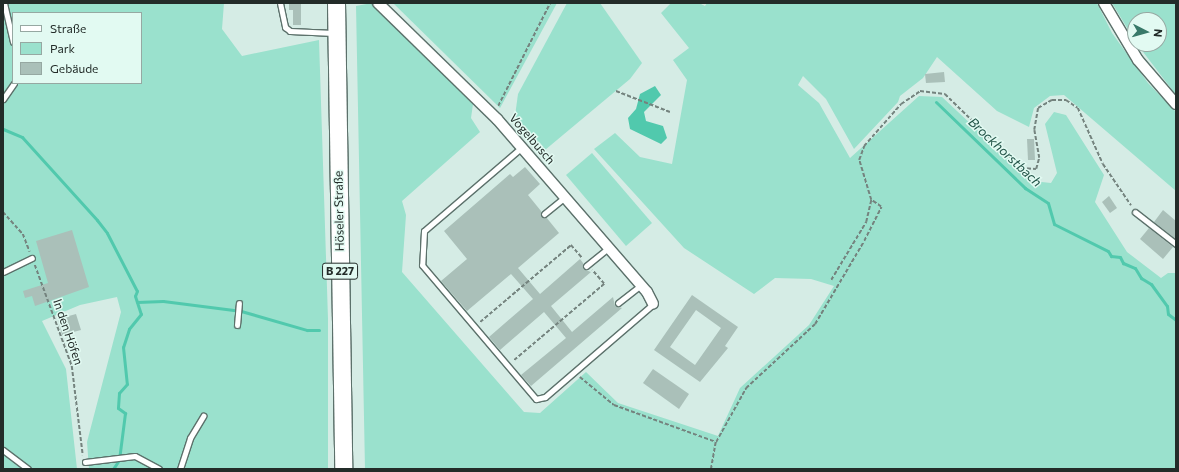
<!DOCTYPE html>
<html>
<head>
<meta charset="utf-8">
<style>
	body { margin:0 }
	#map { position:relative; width:1179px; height:472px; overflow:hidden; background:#d5ece5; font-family:Commissioner,sans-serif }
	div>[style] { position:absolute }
	.green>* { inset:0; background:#9ae1cd }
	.water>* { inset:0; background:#51c9ad }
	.stream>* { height:3px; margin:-1.5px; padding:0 1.5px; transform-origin:1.5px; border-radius:1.5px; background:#51c9ad }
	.building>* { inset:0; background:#aac0b9 }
	.path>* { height:1.5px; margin-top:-0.75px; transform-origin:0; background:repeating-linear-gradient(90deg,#74837e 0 4px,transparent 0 6px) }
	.roads { filter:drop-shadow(1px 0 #5c716b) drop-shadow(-1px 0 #5c716b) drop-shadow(0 1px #5c716b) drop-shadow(0 -1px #5c716b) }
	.service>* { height:5px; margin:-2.5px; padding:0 2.5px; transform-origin:2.5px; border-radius:2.5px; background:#fff }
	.minor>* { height:10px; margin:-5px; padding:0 5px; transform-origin:5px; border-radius:5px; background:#fff }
	.primary>* { height:17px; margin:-8.5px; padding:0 8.5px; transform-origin:8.5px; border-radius:8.5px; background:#fff }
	span { translate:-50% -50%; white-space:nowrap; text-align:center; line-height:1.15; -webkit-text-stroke:3px #e2faf2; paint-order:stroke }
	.shield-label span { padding:1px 3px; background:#e2faf2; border:1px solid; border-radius:3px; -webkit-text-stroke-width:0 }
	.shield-label { font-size:11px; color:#232c29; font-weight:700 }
	.street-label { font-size:12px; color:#232c29 }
	.water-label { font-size:13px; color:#225448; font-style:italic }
	.frame { position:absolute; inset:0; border:4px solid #232c29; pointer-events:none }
	.legend { position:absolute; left:12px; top:12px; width:130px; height:72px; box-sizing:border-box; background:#e2faf2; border:1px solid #96a8a2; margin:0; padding:5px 7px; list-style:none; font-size:12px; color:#232c29 }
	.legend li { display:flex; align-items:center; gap:8px; height:20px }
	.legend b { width:20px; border:1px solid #96a8a2 }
	.north { position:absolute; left:1127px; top:12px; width:40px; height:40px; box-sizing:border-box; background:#e2faf2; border:1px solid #96a8a2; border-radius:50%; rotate:96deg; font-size:11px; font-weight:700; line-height:16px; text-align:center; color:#232c29 }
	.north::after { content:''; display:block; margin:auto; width:14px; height:18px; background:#387969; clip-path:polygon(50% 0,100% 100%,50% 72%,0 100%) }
</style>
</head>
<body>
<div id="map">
	<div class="green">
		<i style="clip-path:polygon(evenodd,3px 3px,224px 3px,222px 29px,242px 56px,319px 40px,328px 319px,328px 469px,89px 469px,87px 442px,121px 312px,117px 297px,80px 305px,42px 321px,66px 369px,77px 469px,3px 469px,3px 3px,13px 13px,141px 13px,141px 83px,13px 83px,13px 13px)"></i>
		<i style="clip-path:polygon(372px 3px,473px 104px,471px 118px,480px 132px,402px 201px,406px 215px,402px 272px,524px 412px,540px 413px,586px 372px,618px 403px,718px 436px,740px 388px,809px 325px,834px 286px,811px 279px,775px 278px,754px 294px,684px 248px,594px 149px,615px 133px,640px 157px,672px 164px,687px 80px,673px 60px,689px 48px,661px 13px,671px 3px,699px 3px,705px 6px,707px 3px,1097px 3px,1112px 33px,1148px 83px,1176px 112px,1176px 191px,1064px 95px,1050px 96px,1034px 108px,1029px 127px,997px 111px,937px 57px,923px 78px,900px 96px,898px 102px,854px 149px,826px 99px,803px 76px,798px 85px,819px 103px,850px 158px,919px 96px,942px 97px,1032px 181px,1051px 183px,1057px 173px,1045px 124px,1054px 112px,1066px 115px,1104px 175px,1095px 202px,1127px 252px,1161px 278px,1168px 273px,1176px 273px,1176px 469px,365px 469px,356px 6px)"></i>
		<i style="clip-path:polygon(393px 3px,557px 3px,500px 108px)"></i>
		<i style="clip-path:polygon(567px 3px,600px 3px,642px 63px,630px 79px,545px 150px,515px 116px,518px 94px)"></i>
		<i style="clip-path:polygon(1112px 3px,1176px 3px,1176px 95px,1137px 44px,1159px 44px,1159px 20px,1135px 20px,1135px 41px)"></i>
		<i style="clip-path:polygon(592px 153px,652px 223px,626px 246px,566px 175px)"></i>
	</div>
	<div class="water">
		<i style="clip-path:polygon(655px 86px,661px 95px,644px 112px,646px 121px,663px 126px,667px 138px,661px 144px,630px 129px,628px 118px,636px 109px,640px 94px)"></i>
	</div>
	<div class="stream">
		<i style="left:936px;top:102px;width:124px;rotate:44deg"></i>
		<i style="left:1025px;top:188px;width:27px;rotate:33deg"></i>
		<i style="left:1048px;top:203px;width:22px;rotate:74deg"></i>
		<i style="left:1054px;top:224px;width:60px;rotate:26.6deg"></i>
		<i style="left:1108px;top:251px;width:6px;rotate:59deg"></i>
		<i style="left:1111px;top:256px;width:9px;rotate:6deg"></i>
		<i style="left:1120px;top:257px;width:7px;rotate:63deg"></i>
		<i style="left:1123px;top:263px;width:13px;rotate:23deg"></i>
		<i style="left:1135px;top:268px;width:12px;rotate:59deg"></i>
		<i style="left:1141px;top:278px;width:12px;rotate:31deg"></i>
		<i style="left:1151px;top:284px;width:27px;rotate:54deg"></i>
		<i style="left:1167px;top:306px;width:8px;rotate:83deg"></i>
		<i style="left:1168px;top:314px;width:10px;rotate:37deg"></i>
		<i style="left:3px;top:129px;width:21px;rotate:23deg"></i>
		<i style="left:22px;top:137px;width:112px;rotate:47.9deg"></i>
		<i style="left:97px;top:220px;width:16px;rotate:52deg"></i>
		<i style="left:107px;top:233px;width:65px;rotate:62.7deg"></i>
		<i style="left:137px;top:291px;width:5px;rotate:112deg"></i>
		<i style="left:135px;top:296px;width:19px;rotate:72deg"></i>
		<i style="left:141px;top:314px;width:19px;rotate:129deg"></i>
		<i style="left:129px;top:329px;width:19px;rotate:108deg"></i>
		<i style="left:123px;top:347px;width:37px;rotate:84deg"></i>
		<i style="left:127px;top:384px;width:12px;rotate:132deg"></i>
		<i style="left:119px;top:393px;width:15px;rotate:94deg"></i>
		<i style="left:118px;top:408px;width:9px;rotate:36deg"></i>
		<i style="left:125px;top:413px;width:47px;rotate:97.3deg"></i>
		<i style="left:119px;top:460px;width:11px;rotate:124deg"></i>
		<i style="left:137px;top:302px;width:26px;rotate:-2deg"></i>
		<i style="left:163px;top:301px;width:79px;rotate:7.3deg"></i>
		<i style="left:241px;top:311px;width:69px;rotate:16.1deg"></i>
		<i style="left:307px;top:330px;width:12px"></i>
	</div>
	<div class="building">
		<i style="clip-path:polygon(289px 3px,301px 3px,301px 25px,293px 25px,293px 10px,289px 10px)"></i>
		<i style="clip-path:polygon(944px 72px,945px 82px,926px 83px,925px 74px)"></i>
		<i style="clip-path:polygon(1027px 139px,1034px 139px,1035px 160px,1028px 160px)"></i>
		<i style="clip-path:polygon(525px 167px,540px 184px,528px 195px,541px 211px,541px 216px,546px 217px,559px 233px,518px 268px,540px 294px,580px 259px,583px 263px,583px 269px,591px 272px,551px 306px,572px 332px,613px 297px,615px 306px,622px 308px,531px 386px,521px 375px,566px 338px,544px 312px,500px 350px,489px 337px,533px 299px,511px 274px,467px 311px,441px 281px,467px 259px,444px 231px,510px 174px,513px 177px)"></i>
		<i style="clip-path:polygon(1109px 196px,1117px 208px,1110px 213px,1102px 202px)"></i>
		<i style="clip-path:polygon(1163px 210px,1176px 221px,1176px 239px,1154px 222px)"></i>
		<i style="clip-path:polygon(1149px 228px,1173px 247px,1163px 259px,1140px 239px)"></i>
		<i style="clip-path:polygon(72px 230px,89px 287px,35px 306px,32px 296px,25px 298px,23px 291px,48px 283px,36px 241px)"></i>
		<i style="clip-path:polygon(evenodd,692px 295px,738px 327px,725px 346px,728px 348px,700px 382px,654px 350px,692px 295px,696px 310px,721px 328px,695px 365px,670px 347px,696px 310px)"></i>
		<i style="clip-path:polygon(76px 314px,81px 330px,62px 335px,58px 319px)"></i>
		<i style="clip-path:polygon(653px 369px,689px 394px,679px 409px,643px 383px)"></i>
	</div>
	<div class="path">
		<i style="left:616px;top:91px;width:58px;rotate:21.3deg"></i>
		<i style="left:498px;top:106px;width:115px;rotate:-63.2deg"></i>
		<i style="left:3px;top:212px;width:30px;rotate:48deg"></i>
		<i style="left:23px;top:234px;width:19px;rotate:69deg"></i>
		<i style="left:35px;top:265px;width:108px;rotate:69.9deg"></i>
		<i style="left:72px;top:366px;width:90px;rotate:83deg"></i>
		<i style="left:831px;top:280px;width:68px;rotate:-58.9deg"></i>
		<i style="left:866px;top:222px;width:23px;rotate:-77deg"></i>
		<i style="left:480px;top:322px;width:119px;rotate:-40.2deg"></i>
		<i style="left:571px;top:245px;width:18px;rotate:49deg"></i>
		<i style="left:514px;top:360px;width:118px;rotate:-40.2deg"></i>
		<i style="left:604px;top:284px;width:18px;rotate:-131deg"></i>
		<i style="left:580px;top:377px;width:44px;rotate:39.5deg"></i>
		<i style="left:614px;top:405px;width:109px;rotate:19.9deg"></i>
		<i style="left:716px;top:442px;width:27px;rotate:100deg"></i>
		<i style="left:716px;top:442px;width:62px;rotate:-60.9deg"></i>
		<i style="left:746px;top:388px;width:94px;rotate:-42.8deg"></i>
		<i style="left:815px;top:324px;width:96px;rotate:-59.4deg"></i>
		<i style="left:864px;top:241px;width:38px;rotate:-63deg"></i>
		<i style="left:881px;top:207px;width:12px;rotate:-145deg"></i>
		<i style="left:871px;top:200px;width:42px;rotate:-106.7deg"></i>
		<i style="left:859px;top:160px;width:15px;rotate:-70deg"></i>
		<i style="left:864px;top:146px;width:56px;rotate:-48.6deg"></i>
		<i style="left:901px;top:104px;width:23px;rotate:-34deg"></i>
		<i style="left:920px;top:91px;width:25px;rotate:7deg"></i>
		<i style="left:945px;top:94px;width:106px;rotate:44.2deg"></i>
		<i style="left:1021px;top:168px;width:15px;rotate:4deg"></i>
		<i style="left:1036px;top:169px;width:11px;rotate:-75deg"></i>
		<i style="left:1039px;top:158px;width:28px;rotate:-100deg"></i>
		<i style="left:1034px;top:130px;width:22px;rotate:-80deg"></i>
		<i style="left:1038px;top:108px;width:16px;rotate:-30deg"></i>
		<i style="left:1052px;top:100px;width:14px"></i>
		<i style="left:1066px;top:100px;width:14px;rotate:34deg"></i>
		<i style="left:1078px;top:108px;width:61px;rotate:65.9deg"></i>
		<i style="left:1103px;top:164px;width:50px;rotate:55.7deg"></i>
	</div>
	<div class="roads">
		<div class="service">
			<i style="left:4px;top:3px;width:40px;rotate:77deg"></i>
			<i style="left:280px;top:3px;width:25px;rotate:78deg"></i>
			<i style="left:285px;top:27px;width:6px;rotate:39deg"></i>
			<i style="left:290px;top:31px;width:44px;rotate:2.6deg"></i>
			<i style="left:3px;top:99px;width:19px;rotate:-55deg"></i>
			<i style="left:522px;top:147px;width:129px;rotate:139.4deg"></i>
			<i style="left:424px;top:231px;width:34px;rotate:93deg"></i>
			<i style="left:422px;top:265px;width:176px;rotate:49.6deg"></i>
			<i style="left:536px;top:399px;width:9px;rotate:-13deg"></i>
			<i style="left:545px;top:397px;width:143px;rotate:-40.7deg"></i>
			<i style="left:1135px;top:212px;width:52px;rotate:38deg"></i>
			<i style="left:544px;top:214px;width:27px;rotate:-39deg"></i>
			<i style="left:586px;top:266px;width:28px;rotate:-39deg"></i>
			<i style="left:3px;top:272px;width:32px;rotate:-26deg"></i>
			<i style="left:618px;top:303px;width:29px;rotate:-38deg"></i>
			<i style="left:237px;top:325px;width:22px;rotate:-85deg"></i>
			<i style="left:3px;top:450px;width:31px;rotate:37deg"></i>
			<i style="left:85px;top:462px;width:50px;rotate:-6.8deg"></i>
			<i style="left:135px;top:456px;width:27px;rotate:28deg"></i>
			<i style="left:180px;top:469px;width:33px;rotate:-72deg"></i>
			<i style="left:190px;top:438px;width:26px;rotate:-59deg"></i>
		</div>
		<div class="minor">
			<i style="left:378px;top:3px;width:166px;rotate:44.3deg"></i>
			<i style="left:497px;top:119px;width:229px;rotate:49.1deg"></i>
			<i style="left:647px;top:292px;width:13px;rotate:63deg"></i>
			<i style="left:1104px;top:3px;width:66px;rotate:59.2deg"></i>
			<i style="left:1138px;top:60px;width:58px;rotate:49.2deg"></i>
		</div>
		<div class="primary">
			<i style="left:336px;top:3px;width:466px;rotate:89.1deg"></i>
		</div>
	</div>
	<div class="shield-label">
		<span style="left:340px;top:271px">B 227</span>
	</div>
	<div class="street-label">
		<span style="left:532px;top:139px;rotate:49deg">Vogelbusch</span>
		<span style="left:339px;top:211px;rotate:-91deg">Höseler Straße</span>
		<span style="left:68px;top:332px;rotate:71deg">In den Höfen</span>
	</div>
	<div class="water-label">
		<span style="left:1005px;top:152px;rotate:43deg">Brockhorstbach</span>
	</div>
	<div class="frame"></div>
	<ul class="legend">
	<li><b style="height:5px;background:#fff"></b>Straße</li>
	<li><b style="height:11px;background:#9ae1cd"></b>Park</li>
	<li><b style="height:11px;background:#aac0b9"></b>Gebäude</li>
	</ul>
	<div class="north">N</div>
</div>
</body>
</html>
